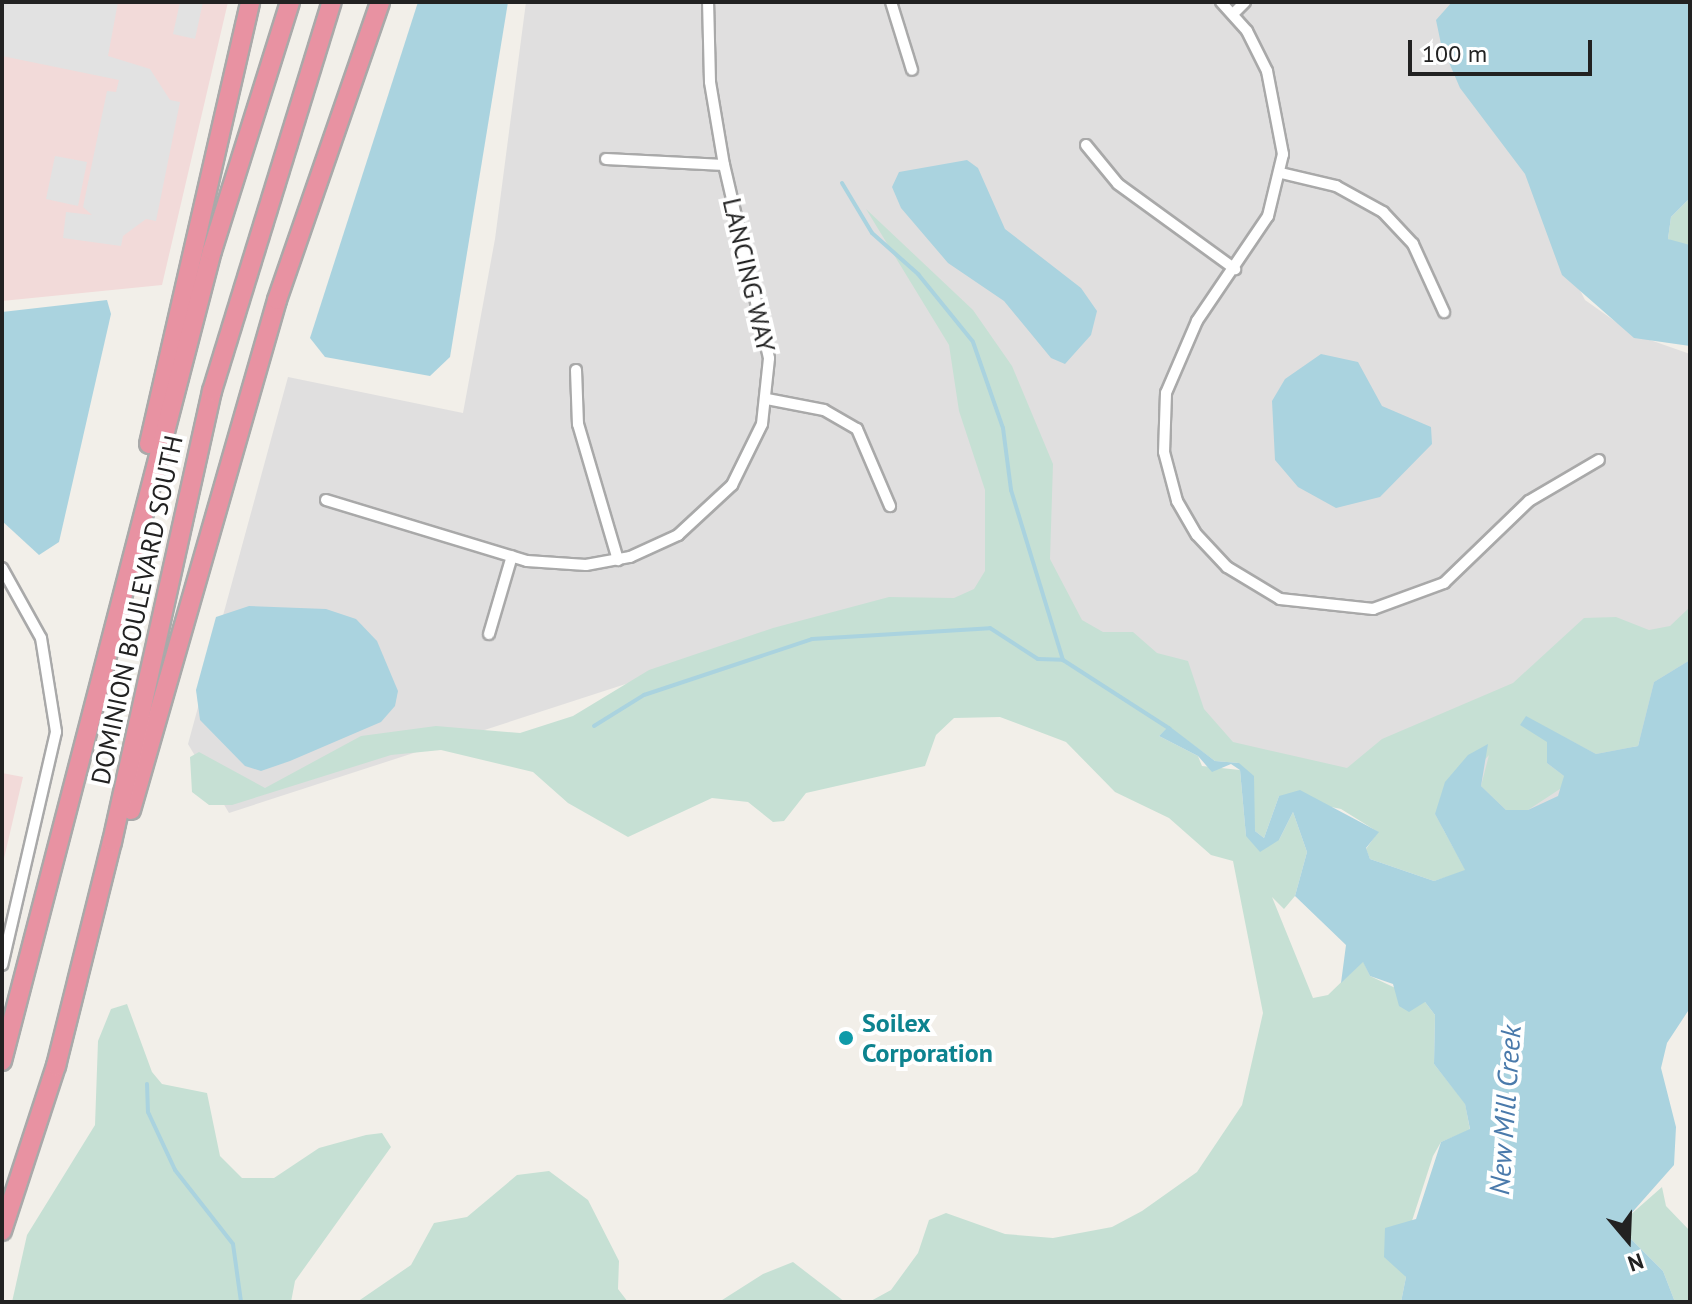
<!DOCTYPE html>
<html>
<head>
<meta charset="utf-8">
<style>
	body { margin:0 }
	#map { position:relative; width:1692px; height:1304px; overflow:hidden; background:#f2efe9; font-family:"PT Sans",sans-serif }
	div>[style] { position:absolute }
	.residential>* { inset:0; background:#e0dfdf }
	.commercial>* { inset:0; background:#f2dad9 }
	.wetland>* { inset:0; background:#c6e0d4 }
	.parking>* { inset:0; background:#e2e2e2 }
	.water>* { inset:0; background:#aad3df }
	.stream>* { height:4px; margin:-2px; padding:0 2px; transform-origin:2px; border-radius:2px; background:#aad3df }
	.roads { filter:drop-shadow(2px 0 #a9a9a9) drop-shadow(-2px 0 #a9a9a9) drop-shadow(0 2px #a9a9a9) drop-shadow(0 -2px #a9a9a9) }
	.minor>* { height:10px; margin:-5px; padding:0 5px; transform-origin:5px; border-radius:5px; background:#fff }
	.motorway>* { height:18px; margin:-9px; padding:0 9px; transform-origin:9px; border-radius:9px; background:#e892a2 }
	.dots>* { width:22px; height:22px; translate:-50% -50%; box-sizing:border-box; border:4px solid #fff; border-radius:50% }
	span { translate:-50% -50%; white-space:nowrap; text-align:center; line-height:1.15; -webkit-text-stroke:8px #fff; paint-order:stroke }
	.street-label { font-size:26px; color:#222 }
	.culture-label { font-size:26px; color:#0d838f; font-weight:700 }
	.left { translate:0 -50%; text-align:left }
	.water-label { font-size:28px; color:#4a7aab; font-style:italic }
	.frame { position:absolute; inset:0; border:4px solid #222; pointer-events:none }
	.north { position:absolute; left:1588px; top:1200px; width:80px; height:80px; -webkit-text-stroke:6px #fff; paint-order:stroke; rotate:161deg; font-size:22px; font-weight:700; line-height:32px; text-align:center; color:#222 }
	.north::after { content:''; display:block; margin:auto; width:28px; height:36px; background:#222; clip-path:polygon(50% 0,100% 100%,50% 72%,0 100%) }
	.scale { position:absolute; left:1408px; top:40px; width:184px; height:36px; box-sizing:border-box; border:4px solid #222; border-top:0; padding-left:10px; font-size:24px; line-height:28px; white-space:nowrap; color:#222; -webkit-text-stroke:6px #fff; paint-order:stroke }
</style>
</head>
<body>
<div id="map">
	<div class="residential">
		<i style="clip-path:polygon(526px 2px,1482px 2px,1540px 211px,1585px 300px,1633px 334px,1690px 354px,1690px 690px,1521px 858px,1135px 707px,718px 654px,229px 813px,188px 744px,288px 377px,463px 413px,495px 239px)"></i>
	</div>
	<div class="commercial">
		<i style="clip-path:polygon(2px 2px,228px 2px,162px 285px,2px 301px)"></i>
		<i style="clip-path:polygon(2px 773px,23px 777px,2px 867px)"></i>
	</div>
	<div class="wetland">
		<i style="clip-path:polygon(1690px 198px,1690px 245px,1678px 244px,1668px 239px,1671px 217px)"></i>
		<i style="clip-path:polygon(866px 209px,973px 310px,1012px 366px,1053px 464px,1050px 559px,1082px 620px,1103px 632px,1133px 632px,1157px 653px,1188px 661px,1204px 709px,1233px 742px,1347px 768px,1382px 739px,1513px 683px,1584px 618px,1616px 617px,1649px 630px,1670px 626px,1690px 607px,1690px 660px,1654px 682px,1638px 746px,1596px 754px,1526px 717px,1548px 742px,1547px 763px,1564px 776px,1563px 787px,1528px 810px,1506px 810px,1481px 786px,1489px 755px,1435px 814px,1466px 871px,1434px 881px,1370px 859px,1366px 849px,1378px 832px,1341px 809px,1279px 796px,1264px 838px,1255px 831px,1239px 763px,1215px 761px,1169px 727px,1159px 736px,1198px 756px,1202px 766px,1240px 770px,1246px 836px,1279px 840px,1293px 812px,1307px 852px,1295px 896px,1284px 909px,1272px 897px,1313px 998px,1328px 995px,1363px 961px,1370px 976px,1425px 1002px,1435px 1015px,1434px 1064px,1465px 1103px,1470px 1130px,1441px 1142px,1433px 1156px,1398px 1264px,1406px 1277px,1401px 1302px,869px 1302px,891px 1290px,918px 1253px,929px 1220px,946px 1213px,1005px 1234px,1053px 1238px,1112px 1227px,1142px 1211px,1197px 1172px,1242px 1105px,1263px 1013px,1233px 861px,1211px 855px,1169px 818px,1115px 792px,1066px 742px,1000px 717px,954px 718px,936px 735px,925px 766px,806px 793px,784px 821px,773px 822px,748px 802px,712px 798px,628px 837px,568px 803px,533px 772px,441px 750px,391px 755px,232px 805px,209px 805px,192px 792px,190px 757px,199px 752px,265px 788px,361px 736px,436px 726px,520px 733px,573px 716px,649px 670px,773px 628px,889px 597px,954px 598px,974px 589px,985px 571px,985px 490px,959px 411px,949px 345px)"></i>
		<i style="clip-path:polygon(127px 1004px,152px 1072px,162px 1084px,207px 1093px,220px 1156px,242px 1178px,274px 1178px,319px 1148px,366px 1135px,382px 1133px,391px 1147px,295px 1281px,291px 1302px,12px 1302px,27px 1235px,95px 1125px,98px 1041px,111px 1009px)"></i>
		<i style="clip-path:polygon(549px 1171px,588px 1200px,619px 1261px,618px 1289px,628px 1302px,357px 1302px,411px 1265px,434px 1223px,467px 1217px,517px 1175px)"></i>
		<i style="clip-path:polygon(1662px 1187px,1666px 1206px,1690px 1231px,1690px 1302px,1675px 1302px,1663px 1271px,1629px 1237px,1628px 1217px)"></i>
		<i style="clip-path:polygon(793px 1262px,845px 1302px,719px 1302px,763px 1274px)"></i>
	</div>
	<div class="parking">
		<i style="clip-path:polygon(2px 2px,118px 2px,108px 56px,150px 69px,170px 100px,180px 102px,156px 221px,146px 219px,123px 236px,121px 246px,63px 238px,66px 212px,92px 215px,83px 207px,107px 91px,116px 92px,119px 80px,2px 56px)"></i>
		<i style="clip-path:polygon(180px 2px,203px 2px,195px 39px,173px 34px)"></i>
		<i style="clip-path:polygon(55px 156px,87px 162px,78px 206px,46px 199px)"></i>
	</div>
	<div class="water">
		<i style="clip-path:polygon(418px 2px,508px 2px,450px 357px,430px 376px,325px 357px,310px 338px)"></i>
		<i style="clip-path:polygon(1452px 2px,1690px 2px,1690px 198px,1671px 217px,1668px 239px,1690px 245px,1690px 346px,1634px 338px,1562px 275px,1525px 174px,1460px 88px,1441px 44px,1436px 20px)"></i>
		<i style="clip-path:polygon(967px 160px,978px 168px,1005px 229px,1081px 288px,1097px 311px,1091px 335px,1065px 364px,1051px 358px,1004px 301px,948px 263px,901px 208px,892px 187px,899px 172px)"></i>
		<i style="clip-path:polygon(107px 300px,111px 314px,59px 542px,39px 555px,2px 521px,2px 312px)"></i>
		<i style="clip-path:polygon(1321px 354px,1358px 362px,1382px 406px,1431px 427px,1432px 444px,1380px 497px,1336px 508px,1298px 487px,1275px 460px,1272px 401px,1285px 379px)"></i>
		<i style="clip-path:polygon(249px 606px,326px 609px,356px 619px,377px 641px,398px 691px,395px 706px,381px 722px,290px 761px,261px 771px,245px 766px,200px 720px,196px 690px,216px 617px)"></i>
		<i style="clip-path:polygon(1690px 660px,1690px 1008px,1667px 1043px,1661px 1068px,1676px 1127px,1674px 1165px,1628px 1217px,1629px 1237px,1663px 1271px,1675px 1302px,1401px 1302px,1406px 1277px,1384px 1257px,1385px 1228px,1416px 1219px,1441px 1142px,1470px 1129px,1465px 1104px,1434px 1064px,1435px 1015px,1425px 1002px,1409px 1012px,1399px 1006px,1393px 984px,1370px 976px,1363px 962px,1341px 983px,1346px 945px,1295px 896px,1307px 852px,1293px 812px,1279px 840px,1260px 852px,1246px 836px,1240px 770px,1231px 764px,1212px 772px,1198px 756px,1159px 736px,1169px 726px,1215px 761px,1239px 763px,1254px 776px,1255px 831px,1264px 838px,1279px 796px,1300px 790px,1379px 832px,1366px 848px,1370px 859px,1434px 881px,1465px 870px,1435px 814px,1445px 782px,1468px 755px,1488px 744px,1481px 786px,1506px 810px,1528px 810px,1558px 796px,1564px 776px,1547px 763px,1547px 742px,1520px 725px,1526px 716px,1596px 754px,1638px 746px,1654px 682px)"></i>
	</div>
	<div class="stream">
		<i style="left:842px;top:183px;width:58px;rotate:59deg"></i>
		<i style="left:872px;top:233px;width:62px;rotate:41.7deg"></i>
		<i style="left:918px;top:274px;width:87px;rotate:51deg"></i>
		<i style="left:973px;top:342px;width:91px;rotate:70.8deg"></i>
		<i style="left:1003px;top:428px;width:63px;rotate:82.6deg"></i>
		<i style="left:1011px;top:490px;width:178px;rotate:73deg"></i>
		<i style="left:1063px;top:660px;width:127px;rotate:32.8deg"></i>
		<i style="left:594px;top:726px;width:59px;rotate:-31.8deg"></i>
		<i style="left:644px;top:695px;width:177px;rotate:-18.4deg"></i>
		<i style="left:812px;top:639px;width:178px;rotate:-3.5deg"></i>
		<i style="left:990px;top:628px;width:57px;rotate:32.9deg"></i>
		<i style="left:1038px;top:659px;width:25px;rotate:2deg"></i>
		<i style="left:147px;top:1084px;width:28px;rotate:88deg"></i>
		<i style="left:148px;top:1112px;width:64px;rotate:65deg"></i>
		<i style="left:175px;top:1170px;width:94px;rotate:51.9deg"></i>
		<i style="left:233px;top:1244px;width:59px;rotate:82.1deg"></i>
	</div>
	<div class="roads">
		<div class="minor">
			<i style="left:891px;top:2px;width:71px;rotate:72.8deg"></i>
			<i style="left:1221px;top:2px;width:39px;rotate:48deg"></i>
			<i style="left:1247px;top:31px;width:45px;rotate:63.4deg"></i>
			<i style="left:1267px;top:71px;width:85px;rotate:79.1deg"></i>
			<i style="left:1283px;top:154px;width:64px;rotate:103.6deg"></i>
			<i style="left:1268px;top:216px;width:127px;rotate:124.1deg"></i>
			<i style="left:1197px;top:321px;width:78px;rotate:113.3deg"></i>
			<i style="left:1166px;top:393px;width:59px;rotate:91.9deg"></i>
			<i style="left:1164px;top:452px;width:51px;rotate:75.1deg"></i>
			<i style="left:1177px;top:501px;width:39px;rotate:60deg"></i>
			<i style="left:1197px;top:535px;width:44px;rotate:46.8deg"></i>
			<i style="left:1227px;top:567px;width:62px;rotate:31.1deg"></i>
			<i style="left:1280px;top:599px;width:94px;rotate:6.1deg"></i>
			<i style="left:1373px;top:609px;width:76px;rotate:-20.1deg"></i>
			<i style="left:1444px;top:583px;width:118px;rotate:-44deg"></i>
			<i style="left:1529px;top:501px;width:81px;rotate:-30.4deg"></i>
			<i style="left:1233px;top:14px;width:17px;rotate:-45deg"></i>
			<i style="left:1086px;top:145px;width:50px;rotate:50.6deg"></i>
			<i style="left:1118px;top:184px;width:145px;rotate:36deg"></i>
			<i style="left:606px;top:159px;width:118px;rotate:2.9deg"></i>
			<i style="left:1281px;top:173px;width:57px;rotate:13.3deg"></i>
			<i style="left:1336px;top:186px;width:54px;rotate:29deg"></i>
			<i style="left:1383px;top:212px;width:44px;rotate:46.8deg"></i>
			<i style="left:1413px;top:244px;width:75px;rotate:65.5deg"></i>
			<i style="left:576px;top:370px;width:54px;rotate:87.9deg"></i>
			<i style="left:578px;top:424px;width:142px;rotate:73.6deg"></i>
			<i style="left:767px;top:399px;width:58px;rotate:10.9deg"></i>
			<i style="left:824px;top:410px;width:38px;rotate:30deg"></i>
			<i style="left:857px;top:429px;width:84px;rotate:66.8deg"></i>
			<i style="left:326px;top:500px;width:210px;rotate:16.9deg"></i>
			<i style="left:527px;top:561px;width:59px;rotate:3.9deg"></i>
			<i style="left:586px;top:565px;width:45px;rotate:-10.3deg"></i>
			<i style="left:630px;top:557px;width:53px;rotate:-24.6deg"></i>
			<i style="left:678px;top:535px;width:74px;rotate:-42.8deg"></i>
			<i style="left:732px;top:485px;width:68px;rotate:-63.8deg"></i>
			<i style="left:762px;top:424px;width:66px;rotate:-83.9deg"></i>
			<i style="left:769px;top:358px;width:198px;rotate:-103.1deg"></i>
			<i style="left:724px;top:165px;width:84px;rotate:-99.6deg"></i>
			<i style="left:710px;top:82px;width:80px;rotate:-91.4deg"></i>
			<i style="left:2px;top:568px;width:80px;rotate:60.9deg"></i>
			<i style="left:41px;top:638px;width:95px;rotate:80.9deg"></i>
			<i style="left:56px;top:732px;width:239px;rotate:103deg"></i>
			<i style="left:489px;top:634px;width:81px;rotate:-73.6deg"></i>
		</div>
		<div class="motorway">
			<i style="left:149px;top:444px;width:453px;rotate:-77.1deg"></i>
			<i style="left:131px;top:810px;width:530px;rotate:-74.02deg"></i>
			<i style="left:277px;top:300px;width:315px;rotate:-70.9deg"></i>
			<i style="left:2px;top:1061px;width:837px;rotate:-75.47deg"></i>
			<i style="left:212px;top:251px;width:261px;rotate:-72.6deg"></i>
			<i style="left:2px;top:1231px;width:174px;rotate:-71.9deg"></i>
			<i style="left:56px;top:1066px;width:231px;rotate:-76deg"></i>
			<i style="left:112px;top:842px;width:462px;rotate:-77.5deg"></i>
			<i style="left:212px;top:391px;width:407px;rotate:-72.9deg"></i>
		</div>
	</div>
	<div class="dots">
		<i style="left:846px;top:1038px;background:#0f9aa8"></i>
	</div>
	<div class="street-label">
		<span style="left:749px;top:275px;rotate:77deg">LANCING WAY</span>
		<span style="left:137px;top:610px;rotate:-78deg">DOMINION BOULEVARD SOUTH</span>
	</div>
	<div class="culture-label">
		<span class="left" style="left:862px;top:1038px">Soilex<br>Corporation</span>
	</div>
	<div class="water-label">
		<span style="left:1505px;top:1110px;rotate:-86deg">New Mill Creek</span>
	</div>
	<div class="frame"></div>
	<div class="north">N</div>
	<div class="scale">100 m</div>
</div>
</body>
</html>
